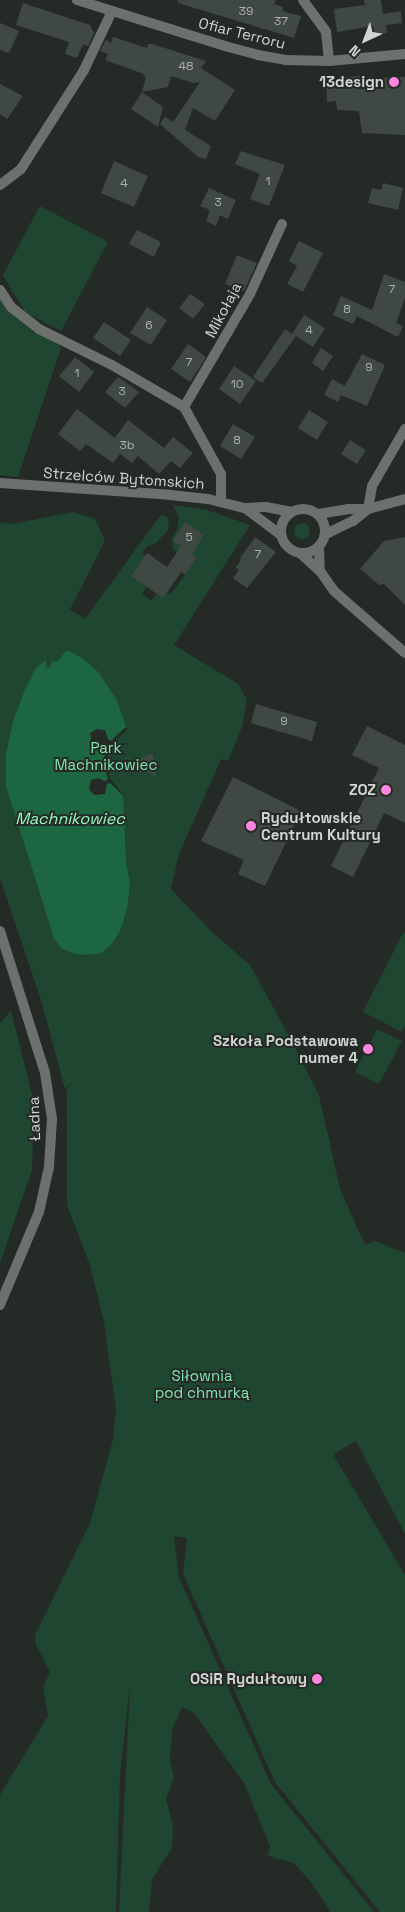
<!DOCTYPE html>
<html>
<head>
<meta charset="utf-8">
<style>
	body { margin:0 }
	#map { position:relative; width:405px; height:1912px; overflow:hidden; background:#242b27; font-family:"Space Grotesk",sans-serif }
	div>[style] { position:absolute }
	.green>* { inset:0; background:#1f4631 }
	.round { border-radius:50% }
	.water>* { inset:0; background:#1d6642 }
	.pier>* { inset:0; background:#242b27 }
	.building>* { inset:0; background:#404843 }
	.minor>* { height:10px; margin:-5px; padding:0 5px; transform-origin:5px; border-radius:5px; background:#6d716e }
	.minor>.ring { margin:-5px; padding:0; box-sizing:content-box; background:none; border:10px solid #6d716e; border-radius:50% }
	.tertiary>* { height:10px; margin:-5px; padding:0 5px; transform-origin:5px; border-radius:5px; background:#6d716e }
	.dots>* { width:14px; height:14px; translate:-50% -50%; box-sizing:border-box; border:2px solid #242b27; border-radius:50% }
	span { translate:-50% -50%; white-space:nowrap; text-align:center; line-height:1.15; -webkit-text-stroke:4px #242b27; paint-order:stroke }
	.number-label { font-size:12px; color:#acb2ae }
	.number-label span { -webkit-text-stroke-width:0 }
	.street-label { font-size:15px; color:#d0d5d1 }
	.poi-label { font-size:15px; color:#d0d5d1; font-weight:700 }
	.right { translate:-100% -50%; text-align:right }
	.left { translate:0 -50%; text-align:left }
	.park-label { font-size:15px; color:#82e5ad }
	.water-label { font-size:16px; color:#97f9c1; font-style:italic }
	.north { position:absolute; left:340px; top:15px; width:50px; height:50px; -webkit-text-stroke:4px #242b27; paint-order:stroke; rotate:223deg; font-size:14px; font-weight:700; line-height:20px; text-align:center; color:#d0d5d1 }
	.north::after { content:''; display:block; margin:auto; width:18px; height:22px; background:#d0d5d1; clip-path:polygon(50% 0,100% 100%,50% 72%,0 100%) }
</style>
</head>
<body>
<div id="map">
	<div class="green">
		<i style="clip-path:polygon(40px 206px,108px 242px,61px 331px,25px 312px,3px 275px)"></i>
		<i style="clip-path:polygon(0 298px,58px 342px,61px 348px,18px 477px,0 475px)"></i>
		<i style="clip-path:polygon(173px 505px,207px 510px,250px 525px,174px 645px,238px 684px,247px 700px,242px 727px,228px 761px,221px 759px,179px 854px,171px 889px,212px 932px,250px 965px,291px 1040px,319px 1095px,340px 1189px,365px 1245px,375px 1241px,405px 1253px,405px 1534px,356px 1441px,333px 1454px,405px 1575px,405px 1912px,380px 1912px,275px 1782px,183px 1574px,187px 1538px,174px 1536px,179px 1577px,271px 1784px,374px 1912px,331px 1912px,314px 1886px,294px 1863px,268px 1856px,270px 1846px,244px 1783px,194px 1713px,182px 1707px,172px 1730px,170px 1759px,174px 1778px,166px 1799px,173px 1827px,172px 1848px,152px 1879px,149px 1912px,119px 1912px,130px 1685px,120px 1776px,116px 1912px,0 1912px,0 1795px,48px 1716px,43px 1687px,50px 1672px,36px 1645px,35px 1635px,90px 1523px,113px 1440px,116px 1409px,104px 1322px,90px 1265px,67px 1205px,67px 1089px,74px 1080px,65px 1089px,41px 1000px,0 878px,0 522px,12px 524px,73px 512px,95px 519px,105px 541px,70px 609px,85px 619px,160px 516px,164px 515px,169px 518px,168px 530px,156px 543px,148px 546px,142px 553px,145px 556px,147px 587px,142px 593px,151px 601px,157px 594px,163px 598px,167px 592px,171px 594px,197px 558px,188px 553px,178px 553px,173px 548px,172px 538px,177px 530px,179px 517px)"></i>
		<i class="round" style="left:294px;top:523px;width:16px;height:16px"></i>
		<i style="clip-path:polygon(403px 933px,405px 934px,405px 1026px,402px 1032px,363px 1012px)"></i>
		<i style="clip-path:polygon(11px 1011px,34px 1102px,32px 1170px,0 1263px,0 1023px)"></i>
		<i style="clip-path:polygon(377px 1029px,402px 1041px,379px 1084px,355px 1072px)"></i>
	</div>
	<div class="water">
		<i style="clip-path:polygon(67px 650px,84px 659px,98px 672px,117px 700px,126px 727px,115px 736px,104px 758px,106px 774px,110px 783px,123px 796px,126px 861px,130px 883px,127px 909px,120px 931px,111px 945px,101px 953px,86px 955px,72px 953px,61px 948px,54px 938px,6px 786px,6px 754px,13px 721px,24px 692px,36px 668px,46px 660px,46px 667px,50px 668px,52px 661px,57px 662px)"></i>
	</div>
	<div class="pier">
		<i style="clip-path:polygon(126px 727px,128px 729px,113px 743px,107px 758px,110px 778px,125px 797px,110px 783px,107px 784px,105px 794px,94px 795px,89px 789px,91px 780px,98px 778px,105px 781px,108px 779px,104px 758px,108px 746px,105px 744px,99px 747px,92px 744px,90px 733px,97px 729px,105px 730px,108px 739px,111px 741px)"></i>
	</div>
	<div class="building">
		<i style="clip-path:polygon(178px 0,276px 0,274px 4px,283px 7px,282px 11px,301px 16px,294px 38px,178px 3px)"></i>
		<i style="clip-path:polygon(364px 0,381px 0,383px 14px,401px 11px,402px 23px,386px 25px,387px 33px,375px 35px,373px 26px,337px 32px,334px 9px,365px 5px)"></i>
		<i style="clip-path:polygon(23px 3px,90px 25px,94px 33px,88px 46px,83px 44px,77px 58px,65px 54px,69px 42px,16px 25px)"></i>
		<i style="clip-path:polygon(0 23px,19px 31px,9px 53px,0 50px)"></i>
		<i style="clip-path:polygon(113px 37px,147px 48px,148px 44px,152px 44px,206px 61px,201px 68px,235px 90px,215px 121px,193px 108px,185px 130px,211px 146px,206px 159px,198px 157px,160px 124px,165px 117px,173px 122px,200px 82px,194px 83px,171px 76px,168px 87px,142px 92px,146px 77px,143px 76px,144px 74px,105px 60px,108px 54px,100px 51px,106px 40px,111px 43px)"></i>
		<i style="clip-path:polygon(363px 76px,363px 78px,371px 78px,405px 77px,405px 135px,362px 133px,359px 111px,337px 110px,336px 101px,327px 102px,326px 79px,343px 79px,343px 77px)"></i>
		<i style="clip-path:polygon(0 84px,23px 96px,7px 119px,0 114px)"></i>
		<i style="clip-path:polygon(142px 92px,163px 107px,158px 127px,131px 109px)"></i>
		<i style="clip-path:polygon(241px 151px,285px 165px,269px 206px,250px 199px,260px 174px,235px 164px)"></i>
		<i style="clip-path:polygon(114px 161px,148px 176px,134px 207px,101px 193px)"></i>
		<i style="clip-path:polygon(383px 183px,403px 188px,398px 210px,368px 203px,372px 188px,381px 190px)"></i>
		<i style="clip-path:polygon(209px 188px,236px 200px,228px 219px,220px 215px,216px 226px,206px 221px,210px 210px,200px 206px)"></i>
		<i style="clip-path:polygon(137px 230px,161px 242px,154px 257px,129px 244px)"></i>
		<i style="clip-path:polygon(299px 241px,323px 253px,303px 292px,287px 284px,297px 266px,289px 261px)"></i>
		<i style="clip-path:polygon(237px 255px,257px 263px,244px 291px,225px 284px)"></i>
		<i style="clip-path:polygon(384px 274px,405px 282px,405px 298px,396px 323px,403px 326px,398px 337px,357px 316px,353px 324px,333px 315px,341px 296px,372px 310px)"></i>
		<i style="clip-path:polygon(190px 294px,205px 304px,193px 319px,179px 308px)"></i>
		<i style="clip-path:polygon(147px 307px,167px 320px,151px 345px,130px 333px)"></i>
		<i style="clip-path:polygon(304px 315px,325px 328px,313px 347px,296px 336px,262px 383px,253px 377px,285px 329px,292px 334px)"></i>
		<i style="clip-path:polygon(104px 322px,131px 340px,120px 356px,93px 338px)"></i>
		<i style="clip-path:polygon(188px 344px,206px 357px,190px 382px,171px 369px)"></i>
		<i style="clip-path:polygon(321px 348px,333px 356px,323px 371px,312px 363px)"></i>
		<i style="clip-path:polygon(362px 354px,385px 365px,367px 406px,341px 395px,342px 393px,338px 402px,324px 395px,332px 379px,345px 386px)"></i>
		<i style="clip-path:polygon(75px 357px,94px 372px,79px 392px,59px 376px)"></i>
		<i style="clip-path:polygon(234px 366px,256px 381px,240px 404px,219px 389px)"></i>
		<i style="clip-path:polygon(118px 377px,139px 392px,125px 408px,105px 392px)"></i>
		<i style="clip-path:polygon(77px 409px,115px 438px,128px 420px,164px 448px,173px 437px,193px 453px,180px 468px,171px 461px,159px 474px,138px 456px,132px 463px,120px 454px,113px 463px,86px 444px,80px 451px,58px 434px)"></i>
		<i style="clip-path:polygon(309px 410px,328px 422px,317px 440px,298px 428px)"></i>
		<i style="clip-path:polygon(233px 424px,255px 437px,241px 459px,220px 446px)"></i>
		<i style="clip-path:polygon(350px 440px,366px 450px,357px 464px,341px 454px)"></i>
		<i style="clip-path:polygon(185px 522px,204px 535px,192px 554px,197px 558px,185px 575px,181px 572px,163px 598px,131px 576px,147px 553px,167px 567px,181px 546px,173px 541px)"></i>
		<i style="clip-path:polygon(255px 537px,276px 552px,247px 588px,233px 578px,239px 570px,236px 568px,241px 559px,240px 558px)"></i>
		<i style="clip-path:polygon(405px 537px,405px 605px,384px 584px,379px 585px,360px 569px,384px 541px)"></i>
		<i style="clip-path:polygon(256px 704px,317px 722px,312px 741px,251px 723px)"></i>
		<i style="clip-path:polygon(367px 726px,405px 745px,405px 823px,384px 813px,353px 877px,331px 866px,379px 768px,352px 755px)"></i>
		<i style="clip-path:polygon(153px 754px,156px 777px,135px 764px,145px 756px)"></i>
		<i style="clip-path:polygon(233px 777px,301px 811px,265px 886px,238px 874px,244px 860px,201px 841px)"></i>
	</div>
	<div class="minor">
		<i style="left:303px;top:0;width:39px;rotate:54deg"></i>
		<i style="left:326px;top:32px;width:29px;rotate:84deg"></i>
		<i style="left:0;top:185px;width:26px;rotate:-37deg"></i>
		<i style="left:21px;top:169px;width:117px;rotate:-57.5deg"></i>
		<i style="left:84px;top:70px;width:65px;rotate:-64.6deg"></i>
		<i style="left:0;top:290px;width:20px;rotate:57deg"></i>
		<i style="left:11px;top:307px;width:36px;rotate:38deg"></i>
		<i style="left:39px;top:329px;width:81px;rotate:26.3deg"></i>
		<i style="left:112px;top:365px;width:83px;rotate:30.3deg"></i>
		<i style="left:184px;top:407px;width:77px;rotate:61.1deg"></i>
		<i style="left:221px;top:474px;width:28px;rotate:90deg"></i>
		<i style="left:184px;top:407px;width:131px;rotate:-59.7deg"></i>
		<i style="left:250px;top:294px;width:77px;rotate:-65.4deg"></i>
		<i style="left:0;top:483px;width:170px;rotate:4deg"></i>
		<i style="left:170px;top:495px;width:38px;rotate:6deg"></i>
		<i style="left:208px;top:499px;width:38px;rotate:14deg"></i>
		<i style="left:245px;top:508px;width:21px;rotate:-3deg"></i>
		<i style="left:266px;top:507px;width:25px;rotate:11deg"></i>
		<i style="left:245px;top:508px;width:45px;rotate:36.9deg"></i>
		<i class="ring" style="left:281px;top:509px;width:34px;height:34px"></i>
		<i style="left:368px;top:509px;width:23px;rotate:-80deg"></i>
		<i style="left:372px;top:486px;width:66px;rotate:-59.9deg"></i>
		<i style="left:318px;top:514px;width:30px;rotate:-9deg"></i>
		<i style="left:348px;top:509px;width:20px"></i>
		<i style="left:368px;top:509px;width:38px;rotate:-15deg"></i>
		<i style="left:326px;top:534px;width:30px;rotate:-26deg"></i>
		<i style="left:353px;top:521px;width:19px;rotate:-39deg"></i>
		<i style="left:319px;top:548px;width:23px;rotate:88deg"></i>
		<i style="left:301px;top:554px;width:25px;rotate:42deg"></i>
		<i style="left:320px;top:571px;width:24px;rotate:55deg"></i>
		<i style="left:334px;top:591px;width:94px;rotate:41.1deg"></i>
		<i style="left:0;top:931px;width:149px;rotate:72.4deg"></i>
		<i style="left:45px;top:1073px;width:47px;rotate:81.3deg"></i>
		<i style="left:52px;top:1119px;width:48px;rotate:93.6deg"></i>
		<i style="left:49px;top:1167px;width:46px;rotate:102.5deg"></i>
		<i style="left:39px;top:1212px;width:101px;rotate:112.8deg"></i>
	</div>
	<div class="tertiary">
		<i style="left:77px;top:0;width:155px;rotate:17.3deg"></i>
		<i style="left:225px;top:46px;width:34px;rotate:15deg"></i>
		<i style="left:258px;top:55px;width:28px;rotate:10deg"></i>
		<i style="left:286px;top:60px;width:43px;rotate:1.3deg"></i>
		<i style="left:329px;top:61px;width:76px;rotate:-5.3deg"></i>
	</div>
	<div class="dots">
		<i style="left:394px;top:82px;background:#fe85e0"></i>
		<i style="left:386px;top:790px;background:#fe85e0"></i>
		<i style="left:251px;top:826px;background:#fe85e0"></i>
		<i style="left:368px;top:1049px;background:#fe85e0"></i>
		<i style="left:317px;top:1679px;background:#fe85e0"></i>
	</div>
	<div class="number-label">
		<span style="left:246px;top:12px">39</span>
		<span style="left:281px;top:22px">37</span>
		<span style="left:186px;top:67px">48</span>
		<span style="left:268px;top:182px">1</span>
		<span style="left:124px;top:184px">4</span>
		<span style="left:218px;top:203px">3</span>
		<span style="left:392px;top:290px">7</span>
		<span style="left:347px;top:310px">8</span>
		<span style="left:149px;top:326px">6</span>
		<span style="left:309px;top:331px">4</span>
		<span style="left:189px;top:363px">7</span>
		<span style="left:369px;top:368px">9</span>
		<span style="left:77px;top:374px">1</span>
		<span style="left:237px;top:385px">10</span>
		<span style="left:122px;top:392px">3</span>
		<span style="left:237px;top:441px">8</span>
		<span style="left:127px;top:446px">3b</span>
		<span style="left:189px;top:538px">5</span>
		<span style="left:258px;top:555px">7</span>
		<span style="left:284px;top:722px">9</span>
	</div>
	<div class="street-label">
		<span style="left:242px;top:33px;rotate:14deg">Ofiar Terroru</span>
		<span style="left:223px;top:310px;rotate:-62deg">Mikołaja</span>
		<span style="left:124px;top:478px;rotate:4deg">Strzelców Bytomskich</span>
		<span style="left:34px;top:1119px;rotate:-92deg">Ładna</span>
	</div>
	<div class="poi-label">
		<span class="right" style="left:384px;top:82px">13design</span>
		<span class="right" style="left:376px;top:790px">ZOZ</span>
		<span class="left" style="left:261px;top:826px">Rydułtowskie<br>Centrum Kultury</span>
		<span class="right" style="left:358px;top:1049px">Szkoła Podstawowa<br>numer 4</span>
		<span class="right" style="left:307px;top:1679px">OSiR Rydułtowy</span>
	</div>
	<div class="park-label">
		<span style="left:106px;top:756px">Park<br>Machnikowiec</span>
		<span style="left:202px;top:1384px">Siłownia<br>pod chmurką</span>
	</div>
	<div class="water-label">
		<span style="left:70px;top:819px">Machnikowiec</span>
	</div>
	<div class="north">N</div>
</div>
</body>
</html>
